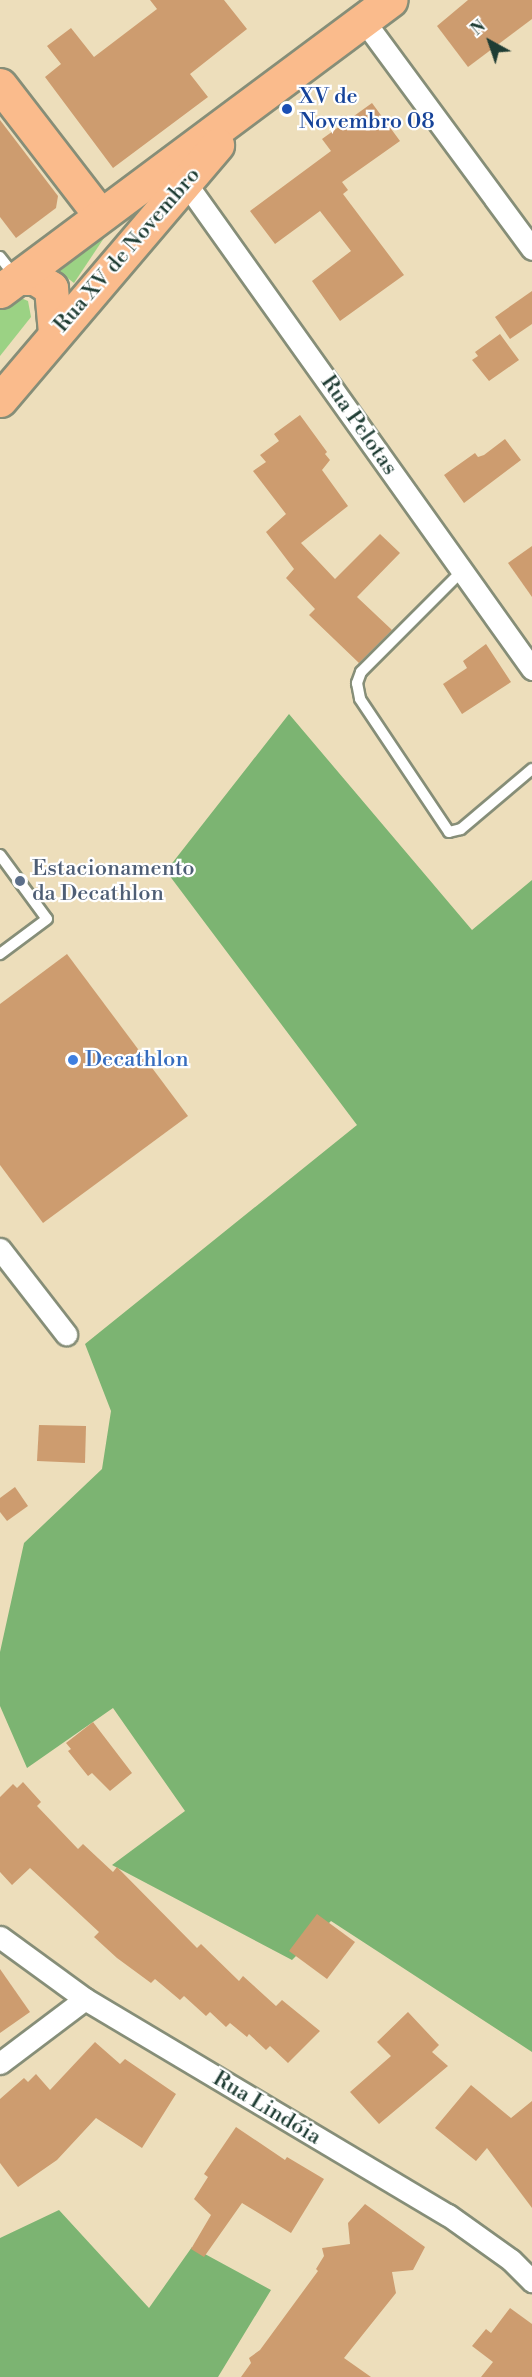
<!DOCTYPE html>
<html>
<head>
<meta charset="utf-8">
<style>
	body { margin:0 }
	#map { position:relative; width:532px; height:2377px; overflow:hidden; background:#eddebb; font-family:"Libre Bodoni",serif }
	div>[style] { position:absolute }
	.green>* { inset:0; background:#9bd284 }
	.forest>* { inset:0; background:#7cb472 }
	.building>* { inset:0; background:#cd9c6f }
	.roads { filter:drop-shadow(2px 0 #868e78) drop-shadow(-2px 0 #868e78) drop-shadow(0 2px #868e78) drop-shadow(0 -2px #868e78) }
	.lane>* { height:10px; margin:-5px; padding:0 5px; transform-origin:5px; border-radius:5px; background:#fff }
	.street>* { height:21px; margin:-10.5px; padding:0 10.5px; transform-origin:10.5px; border-radius:10.5px; background:#fff }
	.primary>* { height:33px; margin:-16.5px; padding:0 16.5px; transform-origin:16.5px; border-radius:16.5px; background:#fabb8c }
	.dots>* { width:16px; height:16px; translate:-50% -50%; box-sizing:border-box; border:3px solid #fff; border-radius:50% }
	span { translate:-50% -50%; white-space:nowrap; text-align:center; line-height:1.15; -webkit-text-stroke:4.5px #fff; paint-order:stroke }
	.transit-label { font-size:22px; color:#164399 }
	.left { translate:0 -50%; text-align:left }
	.street-label { font-size:22px; color:#1f3d34 }
	.service-label { font-size:22px; color:#4e5e75 }
	.shop-label { font-size:22px; color:#366cbe }
	.north { position:absolute; left:460px; top:12px; width:60px; height:60px; -webkit-text-stroke:4px #fff; paint-order:stroke; rotate:320deg; font-size:16px; font-weight:700; line-height:24px; text-align:center; color:#1f3d34 }
	.north::after { content:''; display:block; margin:auto; width:21px; height:27px; background:#1f3d34; clip-path:polygon(50% 0,100% 100%,50% 72%,0 100%) }
</style>
</head>
<body>
<div id="map">
	<div class="green">
		<i style="clip-path:polygon(100px 237px,104px 238px,74px 283px,56px 269px)"></i>
		<i style="clip-path:polygon(21px 298px,28px 301px,31px 317px,0 356px,0 309px)"></i>
	</div>
	<div class="forest">
		<i style="clip-path:polygon(289px 714px,472px 930px,532px 880px,532px 2052px,331px 1921px,292px 1960px,112px 1865px,185px 1811px,113px 1708px,27px 1768px,0 1706px,0 1652px,24px 1543px,102px 1469px,111px 1411px,85px 1344px,357px 1125px,166px 871px)"></i>
		<i style="clip-path:polygon(59px 2210px,149px 2308px,192px 2247px,271px 2290px,218px 2377px,0 2377px,0 2238px)"></i>
	</div>
	<div class="building">
		<i style="clip-path:polygon(150px 0,224px 0,247px 29px,190px 74px,208px 97px,113px 168px,45px 77px,61px 64px,47px 46px,71px 28px,94px 57px,157px 9px)"></i>
		<i style="clip-path:polygon(468px 0,532px 0,532px 19px,468px 67px,437px 26px)"></i>
		<i style="clip-path:polygon(372px 103px,400px 141px,342px 182px,348px 190px,343px 194px,404px 275px,340px 321px,312px 281px,351px 251px,320px 211px,275px 244px,250px 211px,331px 151px,322px 139px)"></i>
		<i style="clip-path:polygon(0 120px,58px 196px,56px 208px,16px 238px,0 217px)"></i>
		<i style="clip-path:polygon(532px 291px,532px 324px,510px 339px,495px 317px)"></i>
		<i style="clip-path:polygon(500px 334px,519px 360px,489px 381px,472px 360px,478px 356px,475px 352px)"></i>
		<i style="clip-path:polygon(300px 415px,327px 452px,325px 454px,330px 460px,322px 470px,348px 506px,301px 543px,335px 579px,380px 534px,400px 553px,357px 597px,392px 630px,359px 663px,309px 615px,315px 609px,286px 578px,294px 569px,266px 532px,286px 514px,253px 471px,266px 462px,260px 455px,279px 441px,274px 434px)"></i>
		<i style="clip-path:polygon(505px 439px,521px 460px,464px 503px,444px 475px,475px 453px,478px 457px,484px 455px)"></i>
		<i style="clip-path:polygon(532px 546px,532px 597px,508px 563px)"></i>
		<i style="clip-path:polygon(486px 644px,511px 682px,462px 714px,443px 684px,467px 668px,463px 661px)"></i>
		<i style="clip-path:polygon(67px 954px,188px 1116px,43px 1223px,0 1165px,0 1004px)"></i>
		<i style="clip-path:polygon(39px 1425px,86px 1426px,85px 1463px,37px 1461px)"></i>
		<i style="clip-path:polygon(15px 1487px,28px 1506px,7px 1521px,0 1512px,0 1498px)"></i>
		<i style="clip-path:polygon(93px 1722px,132px 1773px,110px 1791px,92px 1773px,88px 1776px,68px 1751px,71px 1749px,66px 1743px)"></i>
		<i style="clip-path:polygon(23px 1782px,41px 1802px,37px 1806px,78px 1849px,83px 1844px,113px 1872px,117px 1867px,197px 1948px,201px 1944px,239px 1981px,243px 1976px,276px 2006px,282px 2000px,320px 2031px,288px 2063px,270px 2046px,266px 2050px,249px 2034px,247px 2037px,230px 2023px,226px 2027px,210px 2012px,206px 2016px,184px 1996px,180px 2000px,155px 1979px,151px 1983px,117px 1958px,94px 1937px,99px 1932px,30px 1868px,12px 1885px,0 1872px,0 1797px,13px 1784px,17px 1788px)"></i>
		<i style="clip-path:polygon(317px 1914px,355px 1942px,327px 1979px,289px 1951px)"></i>
		<i style="clip-path:polygon(0 1969px,30px 2012px,0 2033px)"></i>
		<i style="clip-path:polygon(408px 2012px,439px 2045px,432px 2052px,448px 2066px,379px 2124px,350px 2092px,391px 2056px,377px 2042px)"></i>
		<i style="clip-path:polygon(95px 2042px,120px 2064px,125px 2059px,176px 2094px,142px 2148px,96px 2118px,57px 2160px,18px 2187px,0 2163px,0 2099px,24px 2078px,28px 2082px,36px 2074px,50px 2090px)"></i>
		<i style="clip-path:polygon(471px 2085px,511px 2118px,532px 2101px,532px 2208px,487px 2148px,476px 2161px,435px 2128px)"></i>
		<i style="clip-path:polygon(236px 2127px,285px 2160px,287px 2157px,324px 2179px,291px 2233px,242px 2203px,204px 2257px,191px 2249px,211px 2215px,194px 2199px,208px 2177px,204px 2174px)"></i>
		<i style="clip-path:polygon(365px 2204px,425px 2247px,413px 2270px,392px 2272px,396px 2293px,344px 2358px,371px 2377px,241px 2377px,251px 2363px,249px 2358px,260px 2350px,318px 2271px,316px 2269px,324px 2256px,322px 2248px,350px 2244px,348px 2223px)"></i>
		<i style="clip-path:polygon(510px 2308px,532px 2324px,532px 2377px,481px 2377px,493px 2362px,472px 2346px,486px 2329px,491px 2333px)"></i>
	</div>
	<div class="roads">
		<div class="lane">
			<i style="left:0;top:257px;width:24px;rotate:52deg"></i>
			<i style="left:462px;top:571px;width:143px;rotate:135deg"></i>
			<i style="left:361px;top:672px;width:12px;rotate:110deg"></i>
			<i style="left:357px;top:683px;width:16px;rotate:79deg"></i>
			<i style="left:360px;top:699px;width:160px;rotate:56.2deg"></i>
			<i style="left:449px;top:832px;width:12px;rotate:-14deg"></i>
			<i style="left:461px;top:829px;width:93px;rotate:-40.2deg"></i>
			<i style="left:0;top:855px;width:79px;rotate:53.7deg"></i>
			<i style="left:47px;top:919px;width:59px;rotate:143.3deg"></i>
		</div>
		<div class="street">
			<i style="left:364px;top:21px;width:283px;rotate:53.6deg"></i>
			<i style="left:185px;top:182px;width:598px;rotate:54.53deg"></i>
			<i style="left:0;top:1249px;width:108px;rotate:52.2deg"></i>
			<i style="left:0;top:1937px;width:105px;rotate:36.1deg"></i>
			<i style="left:85px;top:1999px;width:422px;rotate:30.8deg"></i>
			<i style="left:448px;top:2215px;width:77px;rotate:35.5deg"></i>
			<i style="left:511px;top:2260px;width:30px;rotate:45deg"></i>
			<i style="left:0;top:2063px;width:106px;rotate:-37deg"></i>
		</div>
		<div class="primary">
			<i style="left:0;top:85px;width:164px;rotate:52.4deg"></i>
			<i style="left:17px;top:278px;width:18px"></i>
			<i style="left:35px;top:278px;width:19px;rotate:32deg"></i>
			<i style="left:51px;top:288px;width:45px;rotate:84.9deg"></i>
			<i style="left:0;top:291px;width:487px;rotate:-36.7deg"></i>
			<i style="left:0;top:400px;width:335px;rotate:-49.6deg"></i>
		</div>
	</div>
	<div class="dots">
		<i style="left:287px;top:109px;background:#1a4fb4"></i>
		<i style="left:20px;top:881px;background:#5c6f8a"></i>
		<i style="left:73px;top:1060px;background:#3f7fe0"></i>
	</div>
	<div class="transit-label">
		<span class="left" style="left:299px;top:109px">XV de<br>Novembro 08</span>
	</div>
	<div class="street-label">
		<span style="left:127px;top:250px;rotate:-49deg">Rua XV de Novembro</span>
		<span style="left:359px;top:425px;rotate:55deg">Rua Pelotas</span>
		<span style="left:267px;top:2108px;rotate:31deg">Rua Lindóia</span>
	</div>
	<div class="service-label">
		<span class="left" style="left:32px;top:881px">Estacionamento<br>da Decathlon</span>
	</div>
	<div class="shop-label">
		<span class="left" style="left:85px;top:1060px">Decathlon</span>
	</div>
	<div class="north">N</div>
</div>
</body>
</html>
